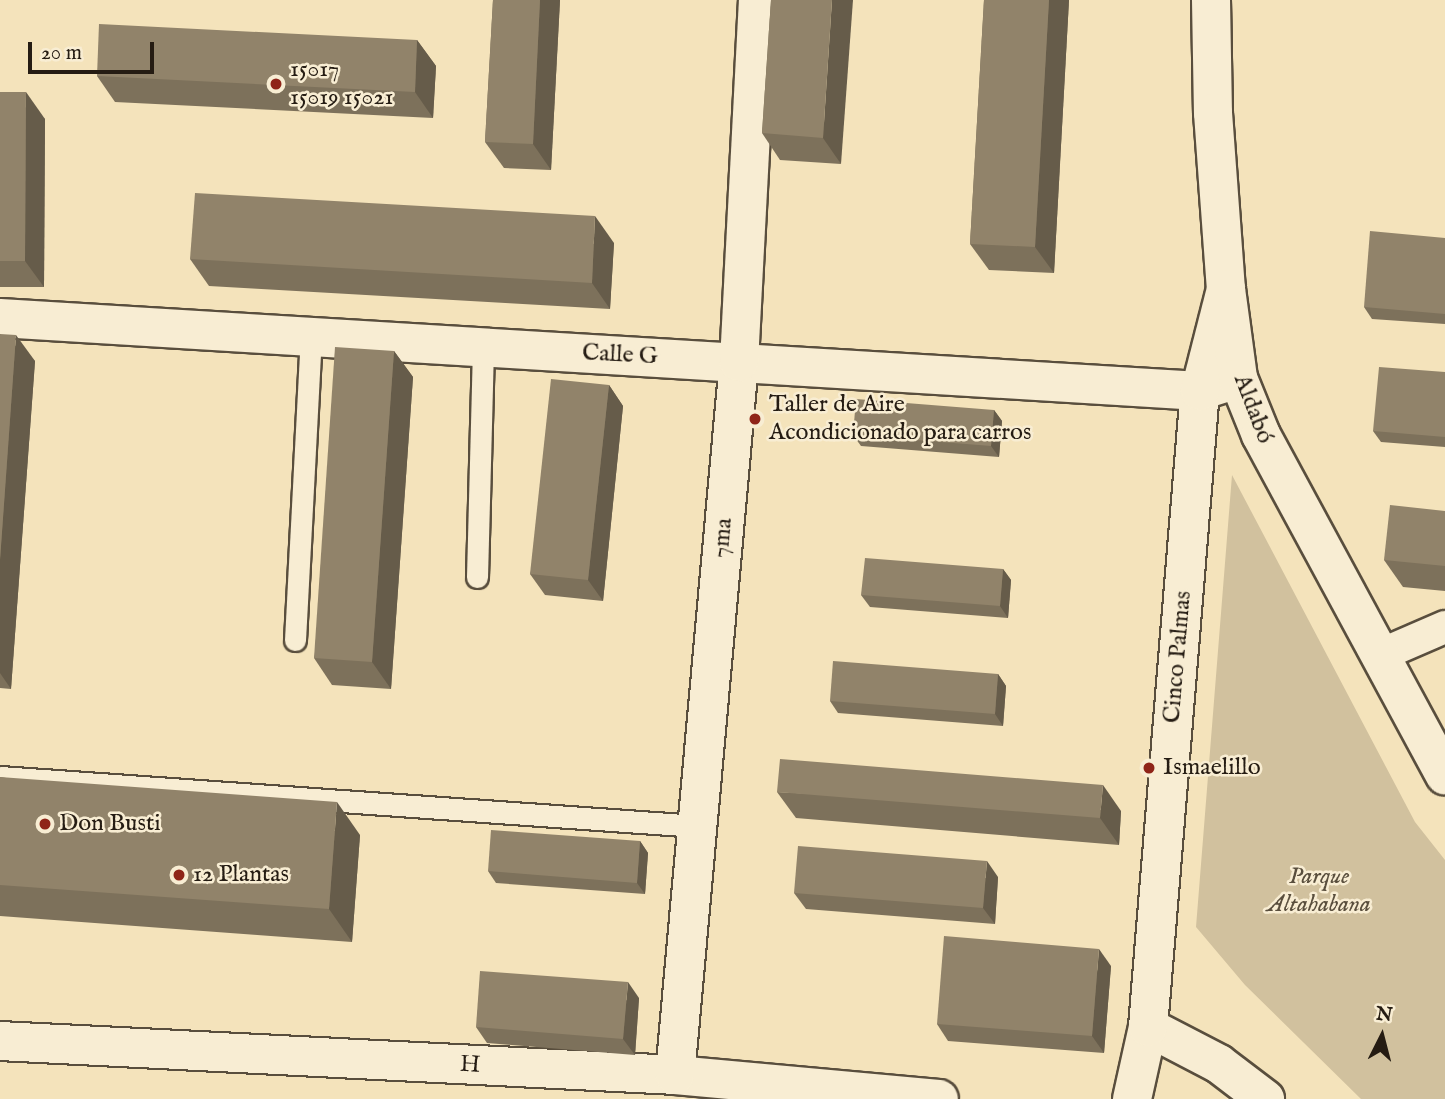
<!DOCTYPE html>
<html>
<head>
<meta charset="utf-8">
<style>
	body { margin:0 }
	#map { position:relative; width:1445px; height:1099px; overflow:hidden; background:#f4e3bb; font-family:"IM FELL English",serif }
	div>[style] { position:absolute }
	.green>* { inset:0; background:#d1c19e }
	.roads { filter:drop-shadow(2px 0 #594e3d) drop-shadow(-2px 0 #594e3d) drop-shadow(0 2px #594e3d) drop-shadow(0 -2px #594e3d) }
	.service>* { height:21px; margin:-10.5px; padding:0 10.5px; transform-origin:10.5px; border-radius:10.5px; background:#f8edd3 }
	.pedestrian>* { height:32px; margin:-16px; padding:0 16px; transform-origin:16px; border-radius:16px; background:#f8edd3 }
	.minor>* { height:38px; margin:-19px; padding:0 19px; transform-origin:19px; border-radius:19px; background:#f8edd3 }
	.tertiary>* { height:38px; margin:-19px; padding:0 19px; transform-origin:19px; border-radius:19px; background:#f8edd3 }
	.secondary>* { height:38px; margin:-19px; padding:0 19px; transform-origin:19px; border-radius:19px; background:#f8edd3 }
	.wall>* { inset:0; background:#7d715b }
	.shaded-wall>* { inset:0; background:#665c4a }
	.building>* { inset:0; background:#91836a }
	.dots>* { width:19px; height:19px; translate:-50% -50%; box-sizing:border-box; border:4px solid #f8edd3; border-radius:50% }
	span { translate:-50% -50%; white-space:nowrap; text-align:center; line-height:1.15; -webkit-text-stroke:5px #f8edd3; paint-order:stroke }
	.poi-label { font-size:24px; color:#251c13 }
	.left { translate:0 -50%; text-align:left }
	.street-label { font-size:24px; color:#251c13 }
	.park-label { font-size:24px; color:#594e3d; font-style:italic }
	.north { position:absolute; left:1347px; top:1001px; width:70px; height:70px; -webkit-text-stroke:5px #f8edd3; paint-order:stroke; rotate:6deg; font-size:19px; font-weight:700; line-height:28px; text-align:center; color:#251c13 }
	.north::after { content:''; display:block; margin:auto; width:24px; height:32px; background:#251c13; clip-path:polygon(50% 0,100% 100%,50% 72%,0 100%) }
	.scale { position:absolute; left:28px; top:42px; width:126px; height:32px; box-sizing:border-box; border:4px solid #251c13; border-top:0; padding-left:9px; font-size:21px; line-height:24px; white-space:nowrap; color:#251c13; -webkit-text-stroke:5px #f8edd3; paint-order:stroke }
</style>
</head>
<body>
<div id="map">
	<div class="green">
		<i style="clip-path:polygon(1232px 475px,1415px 822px,1445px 860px,1445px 1099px,1361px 1099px,1245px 985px,1196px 927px)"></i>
	</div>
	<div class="roads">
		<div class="service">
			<i style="left:477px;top:577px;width:230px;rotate:-88.5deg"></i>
			<i style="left:295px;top:640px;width:304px;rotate:-87deg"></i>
			<i style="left:0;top:777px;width:700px;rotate:4.02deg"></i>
		</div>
		<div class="pedestrian">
			<i style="left:1378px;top:656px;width:73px;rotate:-23.4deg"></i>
		</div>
		<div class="minor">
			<i style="left:0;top:318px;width:1202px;rotate:3.48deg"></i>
			<i style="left:1200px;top:391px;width:32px;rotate:-18deg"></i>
			<i style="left:1148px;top:1027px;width:80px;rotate:27.5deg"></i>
			<i style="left:1219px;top:1064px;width:58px;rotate:37.3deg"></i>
			<i style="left:0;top:1041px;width:676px;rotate:2.88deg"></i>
			<i style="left:675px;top:1075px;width:265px;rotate:5.2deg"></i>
			<i style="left:675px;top:1075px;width:716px;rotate:-84.87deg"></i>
			<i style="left:739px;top:362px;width:362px;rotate:-87deg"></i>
		</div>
		<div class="tertiary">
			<i style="left:1132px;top:1099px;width:74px;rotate:-77.5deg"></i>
			<i style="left:1148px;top:1027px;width:638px;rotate:-85.33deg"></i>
			<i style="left:1200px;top:391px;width:105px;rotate:-75.7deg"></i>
		</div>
		<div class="secondary">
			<i style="left:1211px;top:0;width:113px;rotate:89deg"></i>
			<i style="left:1213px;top:113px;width:176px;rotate:85.8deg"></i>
			<i style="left:1226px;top:289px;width:90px;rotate:82.3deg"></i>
			<i style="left:1238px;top:378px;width:61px;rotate:68deg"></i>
			<i style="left:1261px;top:435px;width:387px;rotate:61.6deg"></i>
		</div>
	</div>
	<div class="wall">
		<i style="clip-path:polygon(493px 0,560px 0,551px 170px,504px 168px,485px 142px)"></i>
		<i style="clip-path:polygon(771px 0,841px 164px,780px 160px,762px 133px)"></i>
		<i style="clip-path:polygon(984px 0,1069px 0,1054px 273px,989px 270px,970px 244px)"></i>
		<i style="clip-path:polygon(417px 40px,436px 66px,433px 118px,115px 102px,97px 76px)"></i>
		<i style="clip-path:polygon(0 92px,45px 119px,44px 287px,0 287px)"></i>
		<i style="clip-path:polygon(1445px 238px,1445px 324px,1372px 319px,1364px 307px)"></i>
		<i style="clip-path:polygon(614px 243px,610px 309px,209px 286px,190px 259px)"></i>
		<i style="clip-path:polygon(0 334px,35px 361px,11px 689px,0 688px)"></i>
		<i style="clip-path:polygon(394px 351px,413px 377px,391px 689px,332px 685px,314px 658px)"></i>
		<i style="clip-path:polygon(1445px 372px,1445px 447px,1381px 442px,1373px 431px)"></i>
		<i style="clip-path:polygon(609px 385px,623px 406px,603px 601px,545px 595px,530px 574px)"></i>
		<i style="clip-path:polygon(994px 410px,1002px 421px,999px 457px,861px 446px,853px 435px)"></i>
		<i style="clip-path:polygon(1445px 511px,1445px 591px,1403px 587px,1384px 560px)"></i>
		<i style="clip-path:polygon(1003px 569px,1011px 580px,1008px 618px,870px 607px,861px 595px)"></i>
		<i style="clip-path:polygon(998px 674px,1006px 686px,1003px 726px,838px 713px,830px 701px)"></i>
		<i style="clip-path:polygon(0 777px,360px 835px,352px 942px,0 916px)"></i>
		<i style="clip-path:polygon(777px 792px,1121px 811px,1119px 845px,796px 818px)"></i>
		<i style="clip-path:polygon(640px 841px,648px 853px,645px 894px,496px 883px,488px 871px)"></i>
		<i style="clip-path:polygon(998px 877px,995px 924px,806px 909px,794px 893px)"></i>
		<i style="clip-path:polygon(1111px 966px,1104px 1053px,948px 1041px,937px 1024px)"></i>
		<i style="clip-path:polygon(639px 998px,635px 1055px,487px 1043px,476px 1027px)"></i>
	</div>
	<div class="shaded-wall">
		<i style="clip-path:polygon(540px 0,560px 0,551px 170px,533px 144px)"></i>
		<i style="clip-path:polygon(832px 0,853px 0,841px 164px,823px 138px)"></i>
		<i style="clip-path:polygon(1049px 0,1069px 0,1054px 273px,1035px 247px)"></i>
		<i style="clip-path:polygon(417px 40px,436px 66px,433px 118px,415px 92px)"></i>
		<i style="clip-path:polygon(26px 92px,45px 119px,44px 287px,25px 261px)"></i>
		<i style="clip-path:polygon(595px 216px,614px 243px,610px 309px,592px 283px)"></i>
		<i style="clip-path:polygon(16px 335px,35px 361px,11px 689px,0 673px,0 560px)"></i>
		<i style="clip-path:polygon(394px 351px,413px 377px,391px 689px,372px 662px)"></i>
		<i style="clip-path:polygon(609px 385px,623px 406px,603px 601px,588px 580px)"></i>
		<i style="clip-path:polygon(994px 410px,1002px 421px,999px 457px,991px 446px)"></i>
		<i style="clip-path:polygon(1003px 569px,1011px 580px,1008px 618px,1000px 606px)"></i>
		<i style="clip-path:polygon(998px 674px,1006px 686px,1003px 726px,995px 714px)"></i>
		<i style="clip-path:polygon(1103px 785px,1121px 811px,1119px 845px,1100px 818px)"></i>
		<i style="clip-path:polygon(337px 802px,360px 835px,352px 942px,329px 909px)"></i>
		<i style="clip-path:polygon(640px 841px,648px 853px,645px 894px,637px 883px)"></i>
		<i style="clip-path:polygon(987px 861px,998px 877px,995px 924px,983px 908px)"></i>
		<i style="clip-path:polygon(1099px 949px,1111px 966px,1104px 1053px,1092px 1036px)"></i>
		<i style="clip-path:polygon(628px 982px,639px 998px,635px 1055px,623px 1039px)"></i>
	</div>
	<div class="building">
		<i style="clip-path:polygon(493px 0,540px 0,533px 144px,485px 142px)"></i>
		<i style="clip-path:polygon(771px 0,832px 0,823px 138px,762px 133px)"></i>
		<i style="clip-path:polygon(984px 0,1049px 0,1035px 247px,970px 244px)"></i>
		<i style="clip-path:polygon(99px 24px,417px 40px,415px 92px,97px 76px)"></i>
		<i style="clip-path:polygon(0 92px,26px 92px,25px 261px,0 261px)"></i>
		<i style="clip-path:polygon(195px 193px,595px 216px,592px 283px,190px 259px)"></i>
		<i style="clip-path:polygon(1370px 231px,1445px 238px,1445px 314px,1364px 307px)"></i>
		<i style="clip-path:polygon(0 334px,16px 335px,0 560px)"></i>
		<i style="clip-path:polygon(335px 347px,394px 351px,372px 662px,314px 658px)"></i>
		<i style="clip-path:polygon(1379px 367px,1445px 372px,1445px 437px,1373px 431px)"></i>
		<i style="clip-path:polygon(551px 379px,609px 385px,588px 580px,530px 574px)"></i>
		<i style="clip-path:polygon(856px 399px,994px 410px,991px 446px,853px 435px)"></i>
		<i style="clip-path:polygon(1390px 505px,1445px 511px,1445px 566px,1384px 560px)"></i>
		<i style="clip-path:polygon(865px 558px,1003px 569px,1000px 606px,861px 595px)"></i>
		<i style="clip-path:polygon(833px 661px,998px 674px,995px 714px,830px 701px)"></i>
		<i style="clip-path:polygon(780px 759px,1103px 785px,1100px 818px,777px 792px)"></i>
		<i style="clip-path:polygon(0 777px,337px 802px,329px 909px,0 885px)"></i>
		<i style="clip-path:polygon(491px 830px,640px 841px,637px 883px,488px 871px)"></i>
		<i style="clip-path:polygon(798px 846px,987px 861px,983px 908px,794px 893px)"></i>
		<i style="clip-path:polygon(944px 936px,1099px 949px,1092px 1036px,937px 1024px)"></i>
		<i style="clip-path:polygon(480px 971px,628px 982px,623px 1039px,476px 1027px)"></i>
	</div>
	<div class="dots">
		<i style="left:276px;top:84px;background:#8f2418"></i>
		<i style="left:755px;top:419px;background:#8f2418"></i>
		<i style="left:1149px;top:768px;background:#8f2418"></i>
		<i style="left:45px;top:824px;background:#8f2418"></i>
		<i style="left:179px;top:875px;background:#8f2418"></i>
	</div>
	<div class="poi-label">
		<span class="left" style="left:290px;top:84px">15017<br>15019 15021</span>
		<span class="left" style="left:769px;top:419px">Taller de Aire<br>Acondicionado para carros</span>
		<span class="left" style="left:1163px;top:768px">Ismaelillo</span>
		<span class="left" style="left:59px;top:824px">Don Busti</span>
		<span class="left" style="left:193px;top:875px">12 Plantas</span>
	</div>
	<div class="street-label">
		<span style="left:620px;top:355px;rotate:3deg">Calle G</span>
		<span style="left:1253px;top:409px;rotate:69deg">Aldabó</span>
		<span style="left:723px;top:538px;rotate:-85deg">7ma</span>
		<span style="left:1178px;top:657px;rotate:-85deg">Cinco Palmas</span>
		<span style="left:470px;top:1065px;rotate:3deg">H</span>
	</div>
	<div class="park-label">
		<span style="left:1319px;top:891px">Parque<br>Altahabana</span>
	</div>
	<div class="north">N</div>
	<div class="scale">20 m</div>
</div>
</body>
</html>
